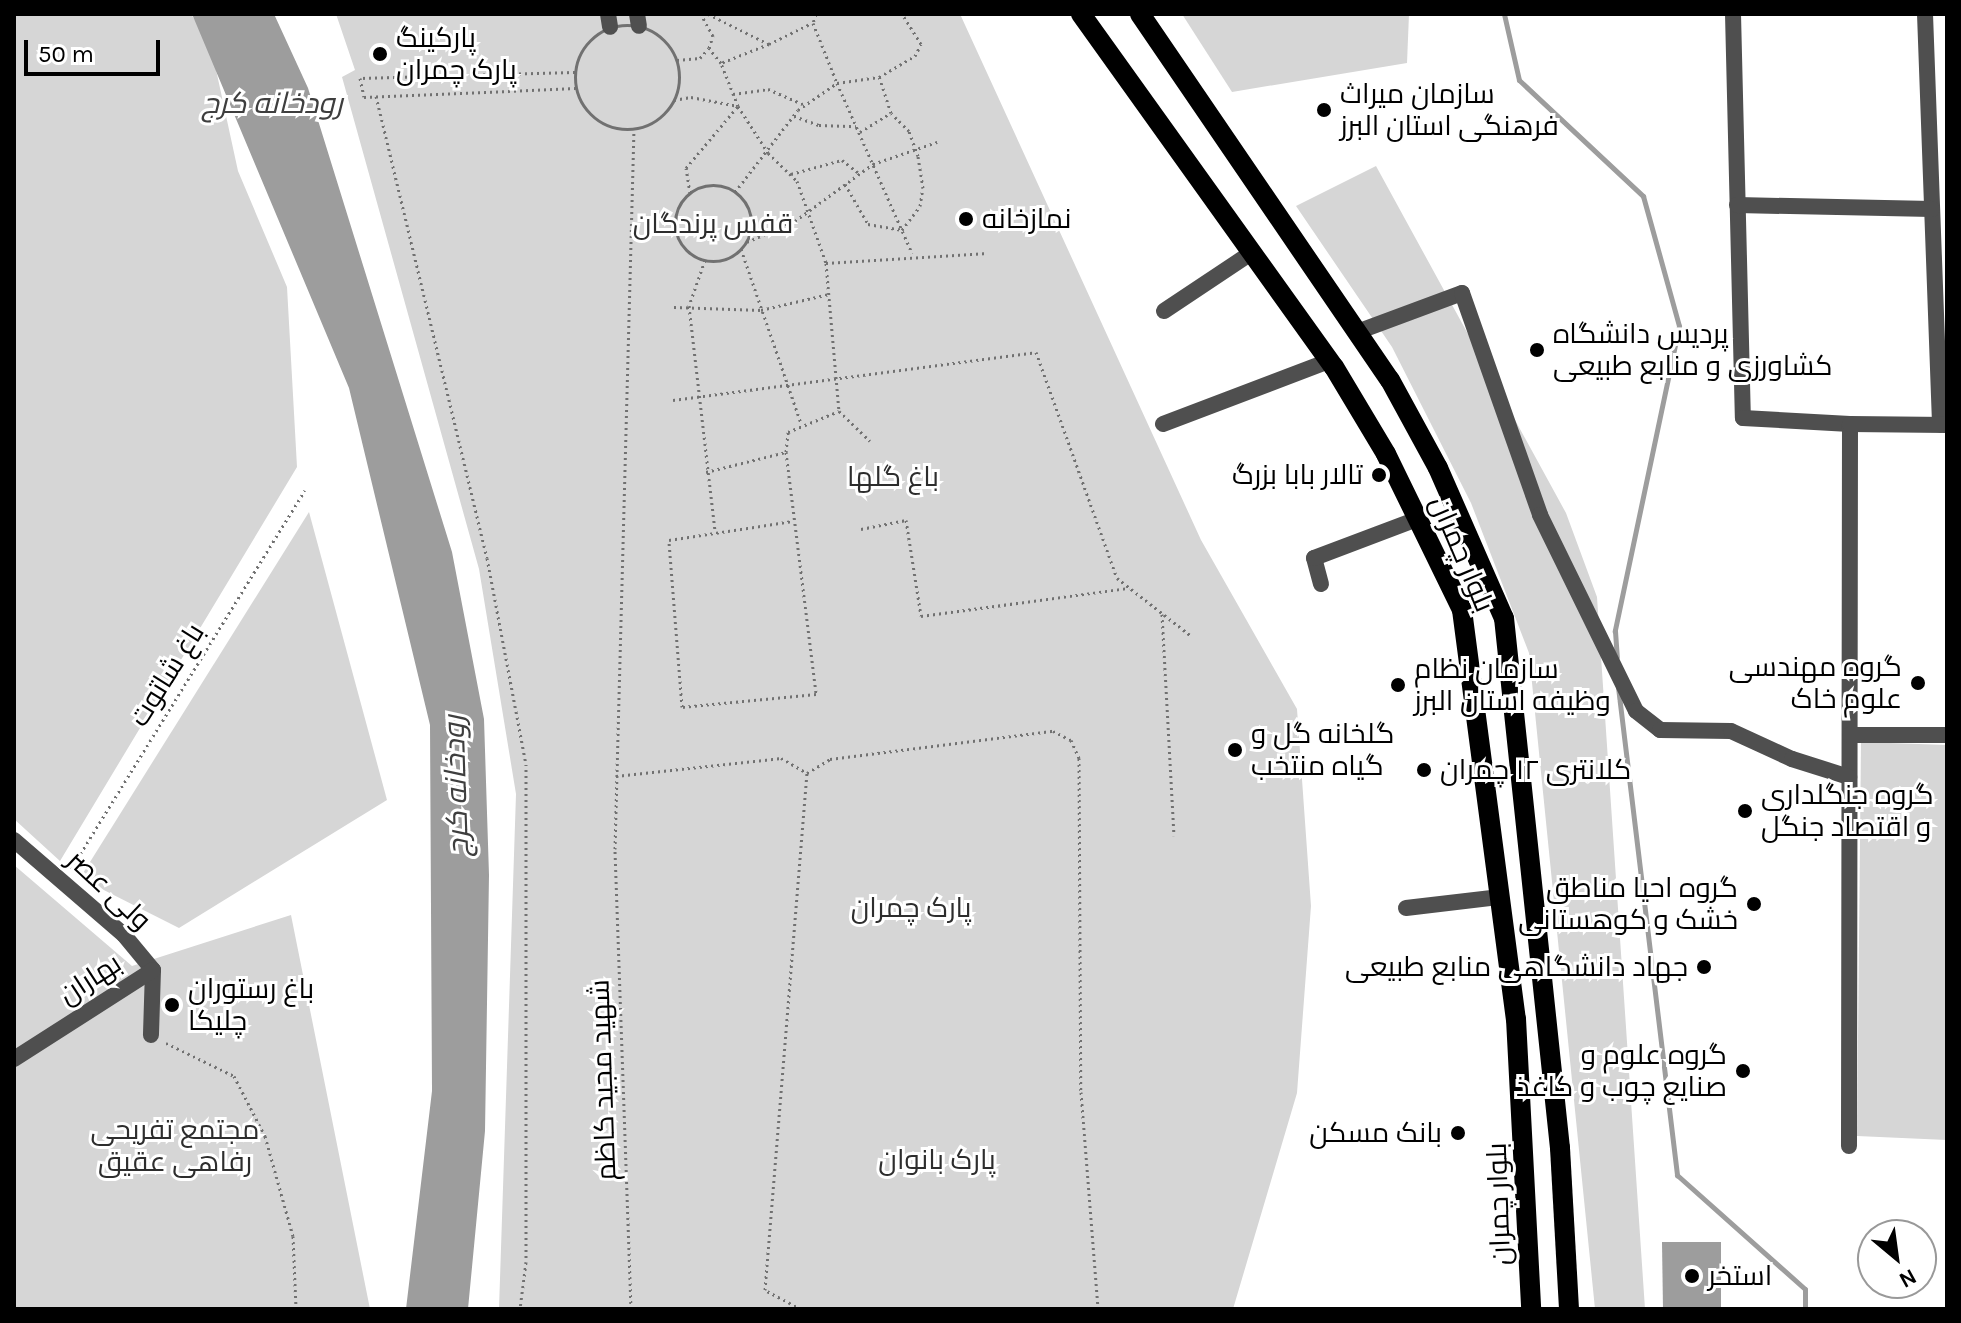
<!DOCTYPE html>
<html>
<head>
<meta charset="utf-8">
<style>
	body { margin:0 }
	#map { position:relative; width:1961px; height:1323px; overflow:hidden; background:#fff; font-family:Karla,Cairo,sans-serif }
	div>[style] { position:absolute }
	.green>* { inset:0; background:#d6d6d6 }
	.water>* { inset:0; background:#9d9d9d }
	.stream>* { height:5px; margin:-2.5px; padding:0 2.5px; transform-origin:2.5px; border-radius:2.5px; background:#9d9d9d }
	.path>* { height:3px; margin-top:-1.5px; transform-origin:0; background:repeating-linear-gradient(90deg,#717171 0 2px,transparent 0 6px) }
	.path>.ring { margin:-1.5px; padding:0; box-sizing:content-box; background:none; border:3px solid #717171; border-radius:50% }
	.minor>* { height:16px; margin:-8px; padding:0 8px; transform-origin:8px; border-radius:8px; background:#4f4f4f }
	.primary>* { height:20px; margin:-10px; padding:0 10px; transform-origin:10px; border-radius:10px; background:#000 }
	.dots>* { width:22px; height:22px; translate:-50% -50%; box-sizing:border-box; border:4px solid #fff; border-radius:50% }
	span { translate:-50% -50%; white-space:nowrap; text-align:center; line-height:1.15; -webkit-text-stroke:6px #fff; paint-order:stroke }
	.poi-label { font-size:28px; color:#000 }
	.left { translate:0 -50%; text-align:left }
	.right { translate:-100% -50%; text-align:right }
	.park-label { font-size:28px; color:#2d2d2d }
	.street-label { font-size:28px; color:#000 }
	.water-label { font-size:30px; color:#3e3e3e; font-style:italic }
	.frame { position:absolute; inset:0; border:16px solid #000; pointer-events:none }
	.north { position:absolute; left:1857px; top:1219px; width:80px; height:80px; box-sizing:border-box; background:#fff; border:2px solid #999; border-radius:50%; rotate:151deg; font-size:22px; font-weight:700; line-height:32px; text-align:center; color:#000 }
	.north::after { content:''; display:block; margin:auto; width:28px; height:36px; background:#000; clip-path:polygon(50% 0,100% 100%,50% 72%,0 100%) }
	.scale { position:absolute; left:24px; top:40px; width:136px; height:36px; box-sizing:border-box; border:4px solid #000; border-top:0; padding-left:10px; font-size:24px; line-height:28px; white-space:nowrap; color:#000; -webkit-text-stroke:6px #fff; paint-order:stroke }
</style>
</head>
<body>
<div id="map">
	<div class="green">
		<i style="clip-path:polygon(14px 14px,191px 14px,210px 42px,238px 171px,287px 287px,297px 467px,60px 861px,14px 819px)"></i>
		<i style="clip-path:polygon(336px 14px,960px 14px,1201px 540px,1297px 709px,1311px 906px,1297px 1093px,1233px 1309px,499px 1309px,516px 794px,479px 569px,342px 77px,355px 70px)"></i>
		<i style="clip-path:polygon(1182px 14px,1409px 14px,1407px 63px,1232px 92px)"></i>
		<i style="clip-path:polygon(1376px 166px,1566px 513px,1597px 597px,1645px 1309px,1595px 1309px,1529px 653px,1471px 503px,1392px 347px,1296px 206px)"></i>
		<i style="clip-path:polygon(309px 512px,387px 800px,179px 928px,80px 878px)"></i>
		<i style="clip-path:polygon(1861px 742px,1947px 745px,1947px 1140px,1857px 1136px)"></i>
		<i style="clip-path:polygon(14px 865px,132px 966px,291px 915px,370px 1309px,14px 1309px)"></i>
	</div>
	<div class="water">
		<i style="clip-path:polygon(192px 14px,274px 14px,308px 88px,452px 552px,484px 719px,489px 875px,485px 1131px,468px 1309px,406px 1309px,432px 1091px,430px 725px,349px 388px)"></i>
		<i style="clip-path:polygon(1662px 1242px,1721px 1242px,1721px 1309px,1663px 1309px)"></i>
	</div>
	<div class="stream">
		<i style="left:1504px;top:14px;width:68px;rotate:77.2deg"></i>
		<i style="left:1519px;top:80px;width:170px;rotate:43.1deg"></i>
		<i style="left:1643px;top:196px;width:135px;rotate:74.5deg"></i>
		<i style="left:1679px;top:326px;width:312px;rotate:101.9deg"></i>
		<i style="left:1615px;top:631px;width:26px;rotate:86deg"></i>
		<i style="left:1618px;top:687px;width:492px;rotate:83.1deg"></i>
		<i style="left:1677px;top:1175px;width:171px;rotate:41.7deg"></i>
		<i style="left:1805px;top:1289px;width:20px;rotate:90deg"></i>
	</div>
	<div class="path">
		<i style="left:708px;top:14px;width:68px;rotate:26.2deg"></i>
		<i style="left:769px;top:44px;width:52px;rotate:158.4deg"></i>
		<i style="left:816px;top:14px;width:9px;rotate:108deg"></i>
		<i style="left:813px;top:23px;width:65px;rotate:68.2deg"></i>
		<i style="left:837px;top:83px;width:186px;rotate:66.2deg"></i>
		<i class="ring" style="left:575px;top:25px;width:101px;height:101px"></i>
		<i style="left:769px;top:44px;width:48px;rotate:-26deg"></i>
		<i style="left:677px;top:60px;width:23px;rotate:-5deg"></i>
		<i style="left:700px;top:58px;width:13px;rotate:-48deg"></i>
		<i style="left:575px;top:72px;width:215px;rotate:178.4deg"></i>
		<i style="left:360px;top:78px;width:19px;rotate:78deg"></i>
		<i style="left:364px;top:97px;width:212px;rotate:-2.4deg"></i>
		<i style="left:733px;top:94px;width:35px;rotate:-8deg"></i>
		<i style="left:768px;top:89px;width:40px;rotate:23.4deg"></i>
		<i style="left:376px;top:96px;width:475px;rotate:76.5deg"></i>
		<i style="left:487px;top:558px;width:210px;rotate:79.3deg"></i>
		<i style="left:526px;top:764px;width:498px;rotate:90deg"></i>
		<i style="left:526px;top:1262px;width:47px;rotate:97.3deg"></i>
		<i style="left:674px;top:100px;width:17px;rotate:-10deg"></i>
		<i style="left:691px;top:97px;width:48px;rotate:10.8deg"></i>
		<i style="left:738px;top:106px;width:56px;rotate:57.4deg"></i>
		<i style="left:768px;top:153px;width:40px;rotate:44deg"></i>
		<i style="left:797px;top:181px;width:87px;rotate:70.5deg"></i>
		<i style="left:826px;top:263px;width:162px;rotate:-3.5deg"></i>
		<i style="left:794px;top:116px;width:27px;rotate:20deg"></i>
		<i style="left:819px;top:125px;width:37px;rotate:2deg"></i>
		<i style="left:860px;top:132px;width:36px;rotate:-32deg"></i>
		<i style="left:791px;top:174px;width:53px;rotate:-15.4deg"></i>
		<i style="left:842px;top:160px;width:23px;rotate:38deg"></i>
		<i style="left:845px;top:184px;width:46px;rotate:60.1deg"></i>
		<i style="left:868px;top:224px;width:35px;rotate:10deg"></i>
		<i style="left:902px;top:230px;width:30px;rotate:-53deg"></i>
		<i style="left:920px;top:206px;width:18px;rotate:-81deg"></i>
		<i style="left:923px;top:188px;width:32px;rotate:-99deg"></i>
		<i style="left:918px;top:156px;width:27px;rotate:-110deg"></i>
		<i style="left:909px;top:131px;width:25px;rotate:-135deg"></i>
		<i style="left:891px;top:113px;width:38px;rotate:-108deg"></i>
		<i class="ring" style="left:675px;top:185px;width:73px;height:73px"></i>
		<i style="left:735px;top:192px;width:103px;rotate:-52.5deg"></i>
		<i style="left:798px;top:110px;width:47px;rotate:-34.7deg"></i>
		<i style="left:837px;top:83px;width:42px;rotate:-8.1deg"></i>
		<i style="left:879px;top:77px;width:42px;rotate:-30.3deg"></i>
		<i style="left:915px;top:56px;width:13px;rotate:-63deg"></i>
		<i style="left:921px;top:44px;width:36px;rotate:-122deg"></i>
		<i style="left:690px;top:193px;width:25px;rotate:-99deg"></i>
		<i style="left:686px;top:168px;width:81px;rotate:-50deg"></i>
		<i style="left:738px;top:106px;width:46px;rotate:-111.6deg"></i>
		<i style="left:721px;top:63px;width:19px;rotate:-129deg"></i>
		<i style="left:709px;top:48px;width:13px;rotate:-72deg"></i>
		<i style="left:713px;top:36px;width:25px;rotate:-119deg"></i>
		<i style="left:747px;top:242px;width:52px;rotate:-23.6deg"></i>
		<i style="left:795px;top:221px;width:97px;rotate:-36.2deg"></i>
		<i style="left:873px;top:164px;width:68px;rotate:-19deg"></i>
		<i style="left:741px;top:249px;width:184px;rotate:71deg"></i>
		<i style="left:705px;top:260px;width:49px;rotate:109.2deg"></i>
		<i style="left:689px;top:306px;width:227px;rotate:83.4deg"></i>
		<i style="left:826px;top:263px;width:149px;rotate:85deg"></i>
		<i style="left:674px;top:307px;width:87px;rotate:2deg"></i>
		<i style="left:761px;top:310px;width:70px;rotate:-13.2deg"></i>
		<i style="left:673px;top:400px;width:366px;rotate:-7.5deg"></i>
		<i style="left:1036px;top:352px;width:240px;rotate:70.3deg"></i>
		<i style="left:1117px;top:578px;width:93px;rotate:38deg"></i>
		<i style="left:786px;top:452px;width:20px;rotate:-84deg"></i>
		<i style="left:788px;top:432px;width:55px;rotate:-22.4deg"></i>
		<i style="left:839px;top:411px;width:43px;rotate:44.1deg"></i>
		<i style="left:706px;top:472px;width:82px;rotate:-14deg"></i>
		<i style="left:786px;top:452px;width:244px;rotate:82.9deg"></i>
		<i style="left:816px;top:694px;width:135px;rotate:174.5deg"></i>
		<i style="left:682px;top:707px;width:168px;rotate:-94.5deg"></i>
		<i style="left:669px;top:540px;width:125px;rotate:-8.7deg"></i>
		<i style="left:861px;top:529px;width:46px;rotate:-11.3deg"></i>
		<i style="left:906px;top:520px;width:97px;rotate:81.1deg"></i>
		<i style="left:921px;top:616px;width:210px;rotate:-7.7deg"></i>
		<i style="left:1162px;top:614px;width:222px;rotate:86.9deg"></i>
		<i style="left:616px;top:776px;width:166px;rotate:-6.2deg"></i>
		<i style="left:781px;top:758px;width:30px;rotate:30deg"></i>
		<i style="left:71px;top:869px;width:445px;rotate:-58.3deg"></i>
		<i style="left:166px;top:1043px;width:76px;rotate:25.9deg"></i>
		<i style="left:234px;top:1076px;width:68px;rotate:62.7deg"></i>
		<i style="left:265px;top:1136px;width:104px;rotate:74.4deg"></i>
		<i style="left:293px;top:1236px;width:73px;rotate:87.6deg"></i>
		<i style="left:631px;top:1309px;width:460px;rotate:-92deg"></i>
		<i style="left:615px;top:849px;width:720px;rotate:-88.49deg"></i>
		<i style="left:801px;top:1309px;width:41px;rotate:-152.2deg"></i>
		<i style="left:765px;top:1290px;width:519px;rotate:-85.36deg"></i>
		<i style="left:807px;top:773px;width:27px;rotate:-31deg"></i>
		<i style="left:830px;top:759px;width:225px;rotate:-7.2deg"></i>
		<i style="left:1053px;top:731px;width:20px;rotate:27deg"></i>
		<i style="left:1071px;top:740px;width:20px;rotate:66deg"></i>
		<i style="left:1079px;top:758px;width:334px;rotate:89.7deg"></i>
		<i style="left:1081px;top:1092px;width:218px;rotate:85.5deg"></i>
	</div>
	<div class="minor">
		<i style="left:608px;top:14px;width:13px;rotate:81deg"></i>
		<i style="left:637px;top:14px;width:12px;rotate:81deg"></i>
		<i style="left:1733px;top:14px;width:404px;rotate:88.6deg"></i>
		<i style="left:1743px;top:418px;width:107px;rotate:3.2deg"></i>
		<i style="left:1850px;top:424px;width:722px;rotate:90.08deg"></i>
		<i style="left:1925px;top:14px;width:411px;rotate:87.9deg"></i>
		<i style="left:1737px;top:205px;width:195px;rotate:1.2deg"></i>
		<i style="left:1164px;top:311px;width:105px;rotate:-33.7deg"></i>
		<i style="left:1357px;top:332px;width:112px;rotate:-20.4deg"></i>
		<i style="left:1462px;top:293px;width:235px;rotate:70.6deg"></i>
		<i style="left:1540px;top:515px;width:218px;rotate:63.9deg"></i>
		<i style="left:1636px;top:711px;width:31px;rotate:38deg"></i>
		<i style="left:1660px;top:730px;width:71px;rotate:0.8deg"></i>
		<i style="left:1731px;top:731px;width:67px;rotate:24.7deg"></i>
		<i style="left:1792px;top:759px;width:60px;rotate:17.5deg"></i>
		<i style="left:1163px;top:424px;width:178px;rotate:-20.8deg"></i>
		<i style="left:1850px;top:424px;width:97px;rotate:0.6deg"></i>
		<i style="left:1321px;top:584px;width:27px;rotate:-105deg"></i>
		<i style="left:1314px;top:558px;width:110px;rotate:-20.7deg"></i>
		<i style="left:1850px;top:735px;width:97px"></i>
		<i style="left:14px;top:840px;width:145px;rotate:40.8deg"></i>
		<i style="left:124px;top:935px;width:45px;rotate:50.4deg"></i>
		<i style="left:153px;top:970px;width:65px;rotate:91.8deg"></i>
		<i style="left:1406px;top:908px;width:95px;rotate:-6.7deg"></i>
		<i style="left:14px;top:1059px;width:165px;rotate:-32.6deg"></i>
	</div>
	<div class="primary">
		<i style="left:1081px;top:14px;width:434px;rotate:54.4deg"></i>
		<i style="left:1334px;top:367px;width:101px;rotate:59.1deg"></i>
		<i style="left:1386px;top:454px;width:174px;rotate:64deg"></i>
		<i style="left:1462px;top:610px;width:413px;rotate:82.5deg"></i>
		<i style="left:1516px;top:1019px;width:290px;rotate:87deg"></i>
		<i style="left:1140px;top:14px;width:443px;rotate:55.7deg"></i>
		<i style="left:1390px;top:380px;width:100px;rotate:61.4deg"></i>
		<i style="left:1438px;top:468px;width:164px;rotate:66.3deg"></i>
		<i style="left:1504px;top:618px;width:533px;rotate:83.97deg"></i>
		<i style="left:1560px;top:1148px;width:161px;rotate:86.8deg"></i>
	</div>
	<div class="dots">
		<i style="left:380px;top:54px;background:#000"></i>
		<i style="left:1324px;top:110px;background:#000"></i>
		<i style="left:966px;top:219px;background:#000"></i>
		<i style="left:1537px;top:350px;background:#000"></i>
		<i style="left:1379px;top:475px;background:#000"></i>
		<i style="left:1918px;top:683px;background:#000"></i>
		<i style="left:1398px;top:685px;background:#000"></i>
		<i style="left:1235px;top:750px;background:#000"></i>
		<i style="left:1424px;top:770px;background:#000"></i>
		<i style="left:1745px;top:811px;background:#000"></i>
		<i style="left:1754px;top:904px;background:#000"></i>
		<i style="left:1704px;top:967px;background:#000"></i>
		<i style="left:172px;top:1005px;background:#000"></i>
		<i style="left:1743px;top:1071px;background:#000"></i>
		<i style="left:1458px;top:1133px;background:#000"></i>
		<i style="left:1692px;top:1276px;background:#000"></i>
	</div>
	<div class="poi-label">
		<span class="left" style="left:396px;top:54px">پارکینگ<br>پارک چمران</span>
		<span class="left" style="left:1340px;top:110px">سازمان میراث<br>فرهنگی استان البرز</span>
		<span class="left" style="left:982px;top:219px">نمازخانه</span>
		<span class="left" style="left:1553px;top:350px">پردیس دانشگاه<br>کشاورزی و منابع طبیعی</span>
		<span class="right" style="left:1363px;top:475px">تالار بابا بزرگ</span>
		<span class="right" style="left:1902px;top:683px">گروه مهندسی<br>علوم خاک</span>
		<span class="left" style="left:1414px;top:685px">سازمان نظام<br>وظیفه استان البرز</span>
		<span class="left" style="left:1251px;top:750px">گلخانه گل و<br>گیاه منتخب</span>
		<span class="left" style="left:1440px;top:770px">کلانتری ۱۲ چمران</span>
		<span class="left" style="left:1761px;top:811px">گروه جنگلداری<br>و اقتصاد جنگل</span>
		<span class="right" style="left:1738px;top:904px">گروه احیا مناطق<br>خشک و کوهستانی</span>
		<span class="right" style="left:1688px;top:967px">جهاد دانشگاهی منابع طبیعی</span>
		<span class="left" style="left:188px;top:1005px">باغ رستوران<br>چلیکا</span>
		<span class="right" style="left:1727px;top:1071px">گروه علوم و<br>صنایع چوب و کاغذ</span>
		<span class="right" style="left:1442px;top:1133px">بانک مسکن</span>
		<span class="left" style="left:1708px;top:1276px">استخر</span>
	</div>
	<div class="park-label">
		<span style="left:713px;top:224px">قفس پرندگان</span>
		<span style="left:893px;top:477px">باغ گلها</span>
		<span style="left:911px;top:908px">پارک چمران</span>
		<span style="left:175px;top:1146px">مجتمع تفریحی<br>رفاهی عقیق</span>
		<span style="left:937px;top:1160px">پارک بانوان</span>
	</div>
	<div class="street-label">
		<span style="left:1462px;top:554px;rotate:67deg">بلوار چمران</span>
		<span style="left:167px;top:675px;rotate:-58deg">باغ شاتوت</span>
		<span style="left:109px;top:890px;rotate:43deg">ولی عصر</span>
		<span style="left:90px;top:979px;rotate:-33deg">بهاران</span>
		<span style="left:603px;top:1080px;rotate:-92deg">شهید مجید کاظم</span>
		<span style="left:1499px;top:1204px;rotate:-92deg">بلوار چمران</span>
	</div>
	<div class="water-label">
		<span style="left:272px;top:103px">رودخانه کرج</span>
		<span style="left:456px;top:786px;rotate:-92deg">رودخانه کرج</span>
	</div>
	<div class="frame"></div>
	<div class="north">N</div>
	<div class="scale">50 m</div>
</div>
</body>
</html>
